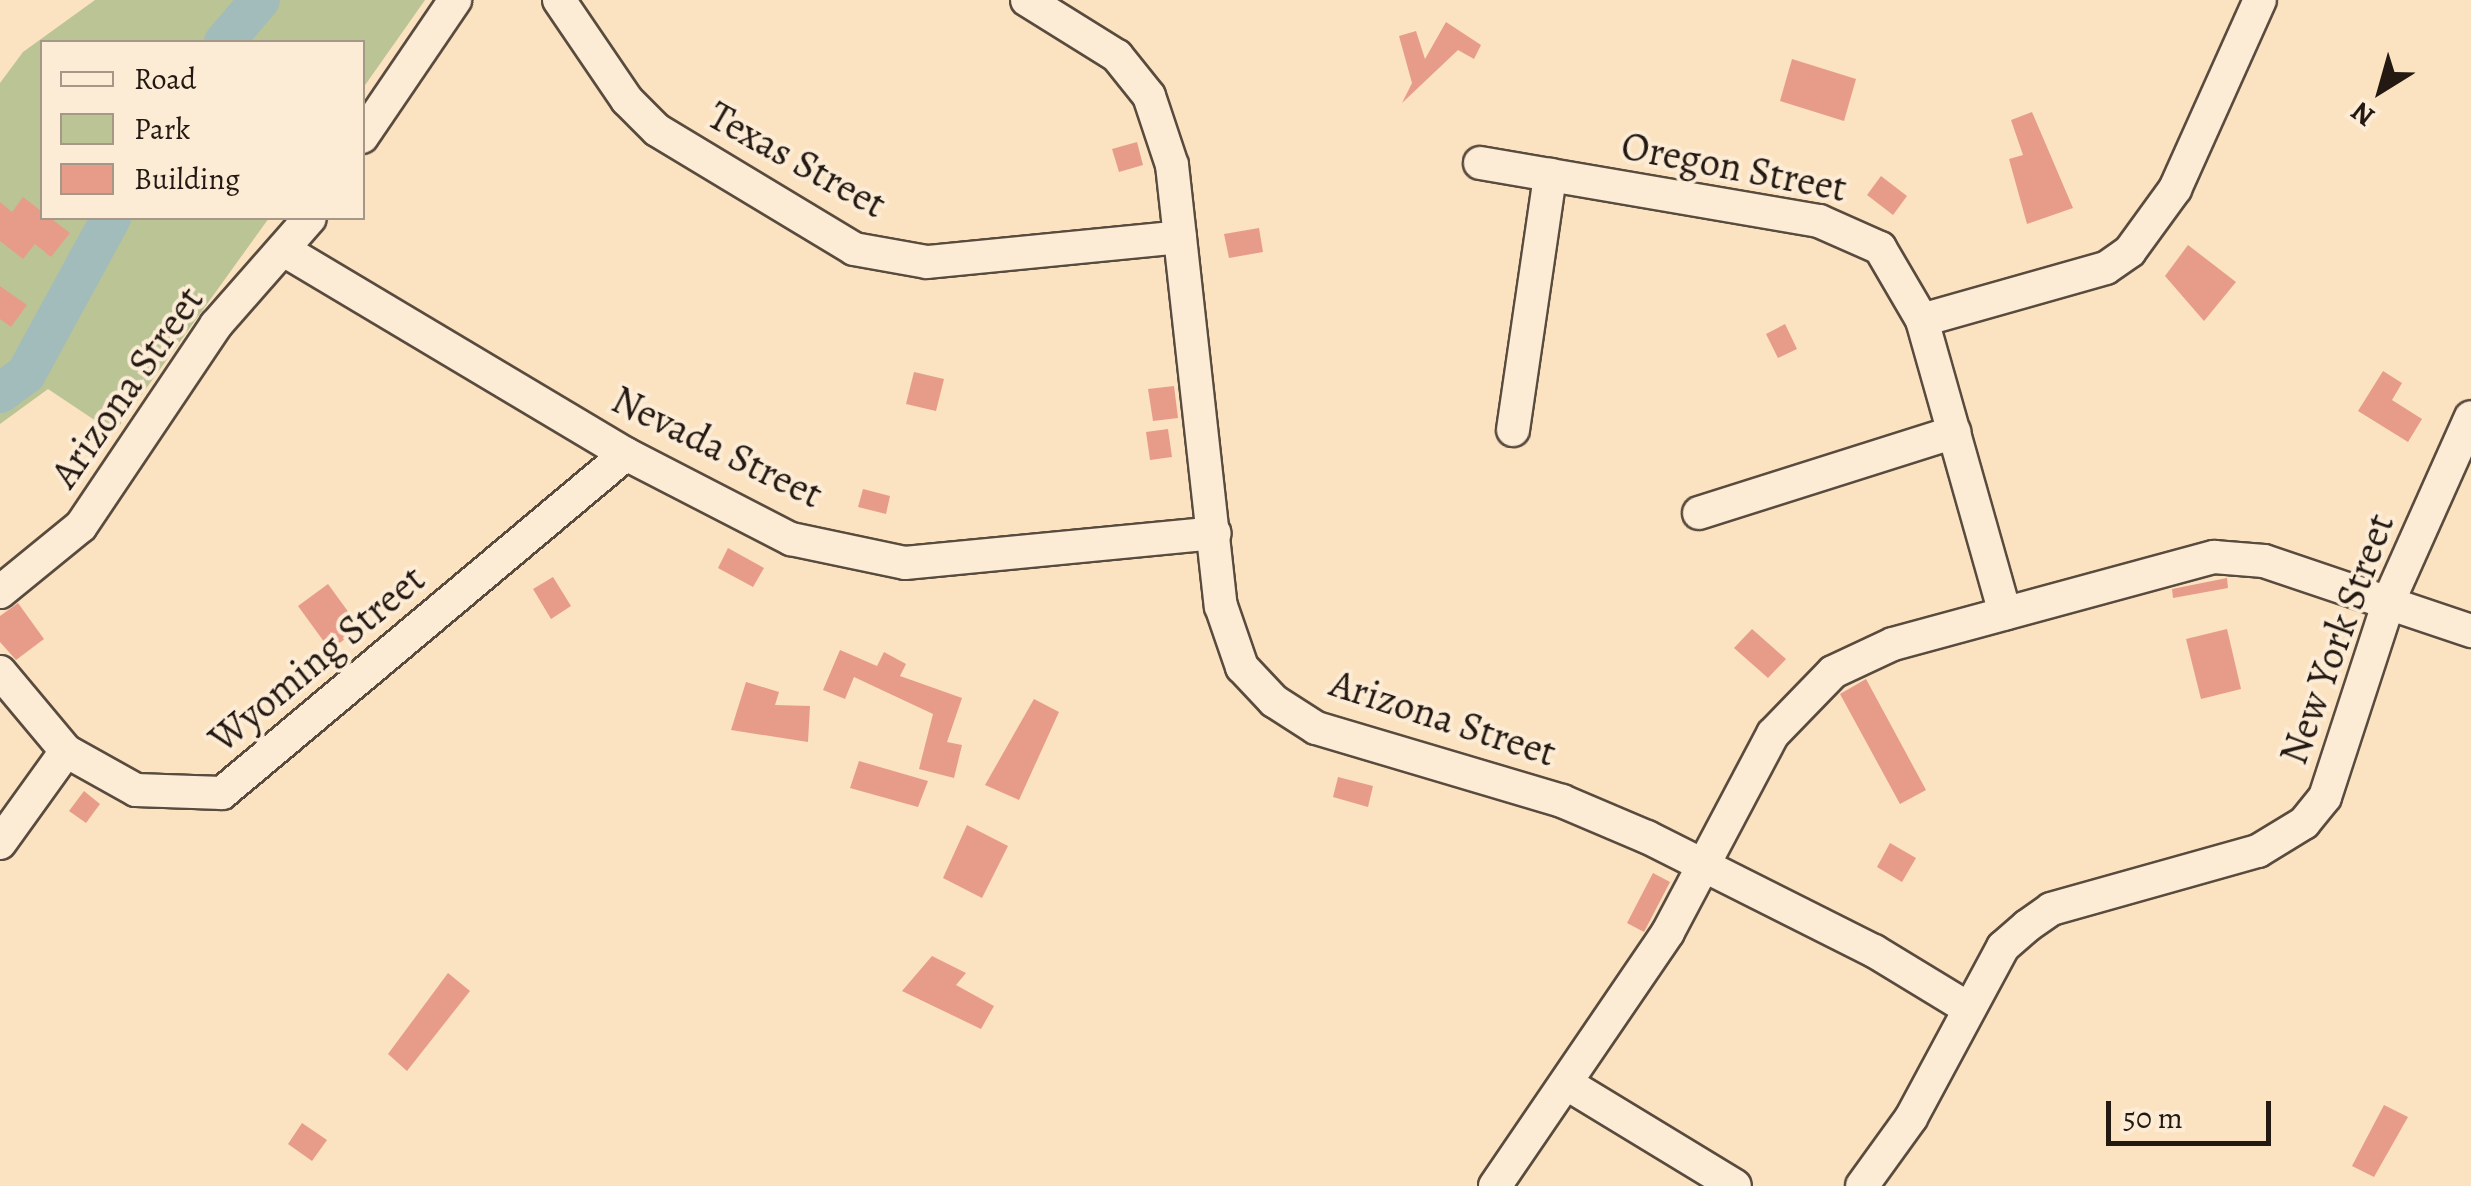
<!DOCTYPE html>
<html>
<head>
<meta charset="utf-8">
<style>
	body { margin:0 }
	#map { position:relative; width:2471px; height:1186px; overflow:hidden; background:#fbe2c0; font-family:Alegreya,serif }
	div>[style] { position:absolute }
	.green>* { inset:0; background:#bbc495 }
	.river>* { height:40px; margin:-20px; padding:0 20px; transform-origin:20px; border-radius:20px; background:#a2bcbb }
	.building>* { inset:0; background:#e79c8a }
	.roads { filter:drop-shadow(2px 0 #594b3e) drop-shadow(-2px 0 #594b3e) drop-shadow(0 2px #594b3e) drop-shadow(0 -2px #594b3e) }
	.minor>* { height:32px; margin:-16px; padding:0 16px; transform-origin:16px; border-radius:16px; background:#fcecd6 }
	span { translate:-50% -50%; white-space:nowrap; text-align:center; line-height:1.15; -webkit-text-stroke:8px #fcecd6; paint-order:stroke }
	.street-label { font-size:40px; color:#231912 }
	.legend { position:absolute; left:40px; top:40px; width:325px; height:180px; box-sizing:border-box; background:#fcecd6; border:2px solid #a59888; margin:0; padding:12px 18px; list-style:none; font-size:30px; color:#231912 }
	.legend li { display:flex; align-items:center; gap:20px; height:50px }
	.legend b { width:50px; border:2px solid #a59888 }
	.north { position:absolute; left:2331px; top:40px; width:100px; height:100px; -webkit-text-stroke:8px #fcecd6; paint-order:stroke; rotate:217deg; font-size:28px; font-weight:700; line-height:40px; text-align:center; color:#231912 }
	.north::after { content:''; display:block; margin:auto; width:35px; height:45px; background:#231912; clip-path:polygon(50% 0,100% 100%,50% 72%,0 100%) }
	.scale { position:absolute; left:2106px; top:1101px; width:165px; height:45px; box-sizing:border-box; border:5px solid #231912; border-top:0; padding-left:12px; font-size:30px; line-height:35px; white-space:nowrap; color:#231912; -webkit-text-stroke:8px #fcecd6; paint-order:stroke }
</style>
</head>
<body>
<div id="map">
	<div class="green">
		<i style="clip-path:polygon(95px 0,425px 0,363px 88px,362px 42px,42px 42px,42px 218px,269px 218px,114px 433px,48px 389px,0 424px,0 83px,23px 52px)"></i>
	</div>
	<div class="river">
		<i style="left:224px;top:42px;width:55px;rotate:-49.4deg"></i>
		<i style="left:0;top:393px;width:32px;rotate:-36deg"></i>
		<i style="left:26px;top:374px;width:178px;rotate:-61.4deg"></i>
	</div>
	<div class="building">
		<i style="clip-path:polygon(1446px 22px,1481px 45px,1474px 59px,1458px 50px,1402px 103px,1412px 83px,1399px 36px,1416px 31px,1425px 59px)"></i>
		<i style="clip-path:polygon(1792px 59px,1856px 79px,1844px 121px,1780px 101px)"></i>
		<i style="clip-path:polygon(2032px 112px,2073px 208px,2027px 224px,2009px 159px,2023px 155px,2011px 120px)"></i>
		<i style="clip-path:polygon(1137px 142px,1143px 165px,1119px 172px,1112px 149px)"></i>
		<i style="clip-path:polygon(1881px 176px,1907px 196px,1893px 215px,1867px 195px)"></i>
		<i style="clip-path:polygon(23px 197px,70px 233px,51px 257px,35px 244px,23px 259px,0 241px,0 202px,12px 212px)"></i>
		<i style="clip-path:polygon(1259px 228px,1263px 252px,1229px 258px,1224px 234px)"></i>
		<i style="clip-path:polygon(2188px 245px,2236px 282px,2204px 321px,2165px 276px)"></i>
		<i style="clip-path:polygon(0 286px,27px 305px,11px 327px,0 319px)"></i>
		<i style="clip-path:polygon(1785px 324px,1797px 349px,1778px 358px,1766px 334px)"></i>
		<i style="clip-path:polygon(2383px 371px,2402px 383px,2392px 400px,2422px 419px,2408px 442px,2358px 411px)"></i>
		<i style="clip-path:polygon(914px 372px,944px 379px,936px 411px,906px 404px)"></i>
		<i style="clip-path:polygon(1174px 386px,1178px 418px,1153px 421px,1148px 389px)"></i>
		<i style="clip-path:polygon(1168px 429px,1172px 457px,1150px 460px,1146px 432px)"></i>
		<i style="clip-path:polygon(863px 489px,890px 496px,886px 514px,858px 507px)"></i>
		<i style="clip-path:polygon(728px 548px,764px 568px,753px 587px,718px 568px)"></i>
		<i style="clip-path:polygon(553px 577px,571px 606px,551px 619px,533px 589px)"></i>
		<i style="clip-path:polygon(2227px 578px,2228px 588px,2173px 598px,2172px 589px)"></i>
		<i style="clip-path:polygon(328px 584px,360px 628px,330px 650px,298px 606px)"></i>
		<i style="clip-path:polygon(18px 603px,44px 639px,16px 660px,0 642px,0 616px)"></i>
		<i style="clip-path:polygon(1752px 629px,1786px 659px,1768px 678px,1734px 648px)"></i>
		<i style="clip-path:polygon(2227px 629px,2241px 689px,2201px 699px,2186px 639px)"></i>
		<i style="clip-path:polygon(840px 650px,877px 666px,884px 652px,906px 664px,900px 676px,962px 698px,947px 742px,962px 745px,954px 778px,919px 769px,933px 714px,854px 677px,845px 699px,823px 690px)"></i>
		<i style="clip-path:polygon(1866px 679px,1926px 790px,1900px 804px,1840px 694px)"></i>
		<i style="clip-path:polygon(746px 682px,779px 692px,775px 705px,810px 706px,808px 742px,731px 730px)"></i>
		<i style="clip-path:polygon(1034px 699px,1059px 712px,1019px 800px,985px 785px)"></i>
		<i style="clip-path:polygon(859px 761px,928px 781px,918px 807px,850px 788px)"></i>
		<i style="clip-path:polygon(1338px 777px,1373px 786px,1368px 807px,1333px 797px)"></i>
		<i style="clip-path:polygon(84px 791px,100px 804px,86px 823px,69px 811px)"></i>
		<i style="clip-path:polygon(967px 825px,1008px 846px,982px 898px,943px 878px)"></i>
		<i style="clip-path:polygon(1890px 843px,1916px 858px,1902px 882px,1877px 867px)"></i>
		<i style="clip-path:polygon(1653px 873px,1670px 882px,1644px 932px,1627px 923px)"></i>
		<i style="clip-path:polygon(932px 956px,966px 973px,956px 985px,994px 1006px,981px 1029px,902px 991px)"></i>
		<i style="clip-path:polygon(448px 973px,470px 991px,407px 1071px,388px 1054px)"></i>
		<i style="clip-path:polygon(2384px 1105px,2408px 1117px,2374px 1177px,2352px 1166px)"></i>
		<i style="clip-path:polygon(302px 1123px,327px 1140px,312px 1161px,288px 1144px)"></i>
	</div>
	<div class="roads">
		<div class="minor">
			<i style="left:559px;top:0;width:121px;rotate:55.8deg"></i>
			<i style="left:627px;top:100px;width:42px;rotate:45deg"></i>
			<i style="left:657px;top:130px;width:230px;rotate:31.1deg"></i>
			<i style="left:854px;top:249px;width:74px;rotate:10.1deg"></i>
			<i style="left:927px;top:262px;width:254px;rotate:-5.6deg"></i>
			<i style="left:1027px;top:0;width:106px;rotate:31.9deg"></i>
			<i style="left:1117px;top:56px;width:51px;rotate:51.3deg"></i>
			<i style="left:1149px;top:96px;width:73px;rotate:71.6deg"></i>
			<i style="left:1172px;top:165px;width:444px;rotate:83.7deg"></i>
			<i style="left:1221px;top:606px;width:65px;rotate:71deg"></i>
			<i style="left:1242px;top:667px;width:47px;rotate:46.7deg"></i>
			<i style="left:1274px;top:701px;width:50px;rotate:32.7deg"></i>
			<i style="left:1316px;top:728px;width:257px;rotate:16.5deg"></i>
			<i style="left:1562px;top:801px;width:92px;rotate:23deg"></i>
			<i style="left:1647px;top:837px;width:254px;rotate:26.7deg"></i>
			<i style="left:1874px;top:951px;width:108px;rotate:31.3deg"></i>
			<i style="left:362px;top:137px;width:166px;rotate:-55.8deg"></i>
			<i style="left:1480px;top:163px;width:344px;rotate:9.7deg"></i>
			<i style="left:1819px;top:221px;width:67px;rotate:23.9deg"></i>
			<i style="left:1880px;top:248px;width:83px;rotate:59.7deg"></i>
			<i style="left:1922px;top:320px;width:305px;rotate:74.2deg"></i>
			<i style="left:287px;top:252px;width:395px;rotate:30.8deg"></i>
			<i style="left:626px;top:454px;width:186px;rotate:27.3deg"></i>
			<i style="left:791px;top:539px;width:116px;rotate:11.9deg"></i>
			<i style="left:905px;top:563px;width:311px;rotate:-5.5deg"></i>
			<i style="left:1922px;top:320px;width:191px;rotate:-15.8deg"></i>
			<i style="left:2106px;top:268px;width:29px;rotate:-35deg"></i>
			<i style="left:2130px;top:251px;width:77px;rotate:-54deg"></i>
			<i style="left:2175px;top:189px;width:207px;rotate:-65.8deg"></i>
			<i style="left:1513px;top:430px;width:258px;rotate:-81.7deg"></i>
			<i style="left:1699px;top:513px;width:268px;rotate:-17.6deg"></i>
			<i style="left:0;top:592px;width:104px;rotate:-39.2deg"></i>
			<i style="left:81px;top:526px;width:242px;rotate:-56.1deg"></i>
			<i style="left:216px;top:325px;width:142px;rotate:-48.7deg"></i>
			<i style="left:0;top:672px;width:103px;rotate:50.1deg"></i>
			<i style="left:66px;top:751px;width:80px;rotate:29.1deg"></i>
			<i style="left:136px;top:790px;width:86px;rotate:2deg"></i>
			<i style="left:222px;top:793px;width:527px;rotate:-40deg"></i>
			<i style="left:0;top:843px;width:113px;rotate:-54.3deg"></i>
			<i style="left:1569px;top:1085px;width:194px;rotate:31.3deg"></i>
			<i style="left:1495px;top:1186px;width:307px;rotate:-55.7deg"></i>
			<i style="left:1668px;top:932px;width:224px;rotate:-62.1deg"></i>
			<i style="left:1773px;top:734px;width:86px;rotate:-45.9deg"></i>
			<i style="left:1833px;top:672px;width:66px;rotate:-25deg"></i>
			<i style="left:1893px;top:644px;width:333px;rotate:-15.2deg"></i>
			<i style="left:2214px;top:557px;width:50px;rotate:4.6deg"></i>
			<i style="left:2264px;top:561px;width:219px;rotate:18.7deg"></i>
			<i style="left:1862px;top:1186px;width:84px;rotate:-54.2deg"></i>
			<i style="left:1911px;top:1118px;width:194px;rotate:-61.7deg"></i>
			<i style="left:2003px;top:947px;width:32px;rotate:-41deg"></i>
			<i style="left:2027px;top:926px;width:29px;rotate:-35deg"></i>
			<i style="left:2051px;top:909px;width:215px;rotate:-15.7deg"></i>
			<i style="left:2258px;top:851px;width:54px;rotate:-31.3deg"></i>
			<i style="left:2304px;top:823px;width:33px;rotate:-51deg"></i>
			<i style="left:2325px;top:797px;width:209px;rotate:-71.9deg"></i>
			<i style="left:2390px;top:598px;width:198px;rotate:-65.9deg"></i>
		</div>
	</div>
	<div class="street-label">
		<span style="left:797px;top:160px;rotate:29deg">Texas Street</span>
		<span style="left:1734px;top:167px;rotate:11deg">Oregon Street</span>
		<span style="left:127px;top:387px;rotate:-55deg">Arizona Street</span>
		<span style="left:717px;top:447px;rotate:26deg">Nevada Street</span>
		<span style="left:2337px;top:639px;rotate:-70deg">New York Street</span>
		<span style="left:317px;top:659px;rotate:-40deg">Wyoming Street</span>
		<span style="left:1443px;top:718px;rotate:18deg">Arizona Street</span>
	</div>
	<ul class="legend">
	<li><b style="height:12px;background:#fcecd6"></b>Road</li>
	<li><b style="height:28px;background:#bbc495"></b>Park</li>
	<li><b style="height:28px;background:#e79c8a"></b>Building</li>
	</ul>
	<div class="north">N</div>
	<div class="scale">50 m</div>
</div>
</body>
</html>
